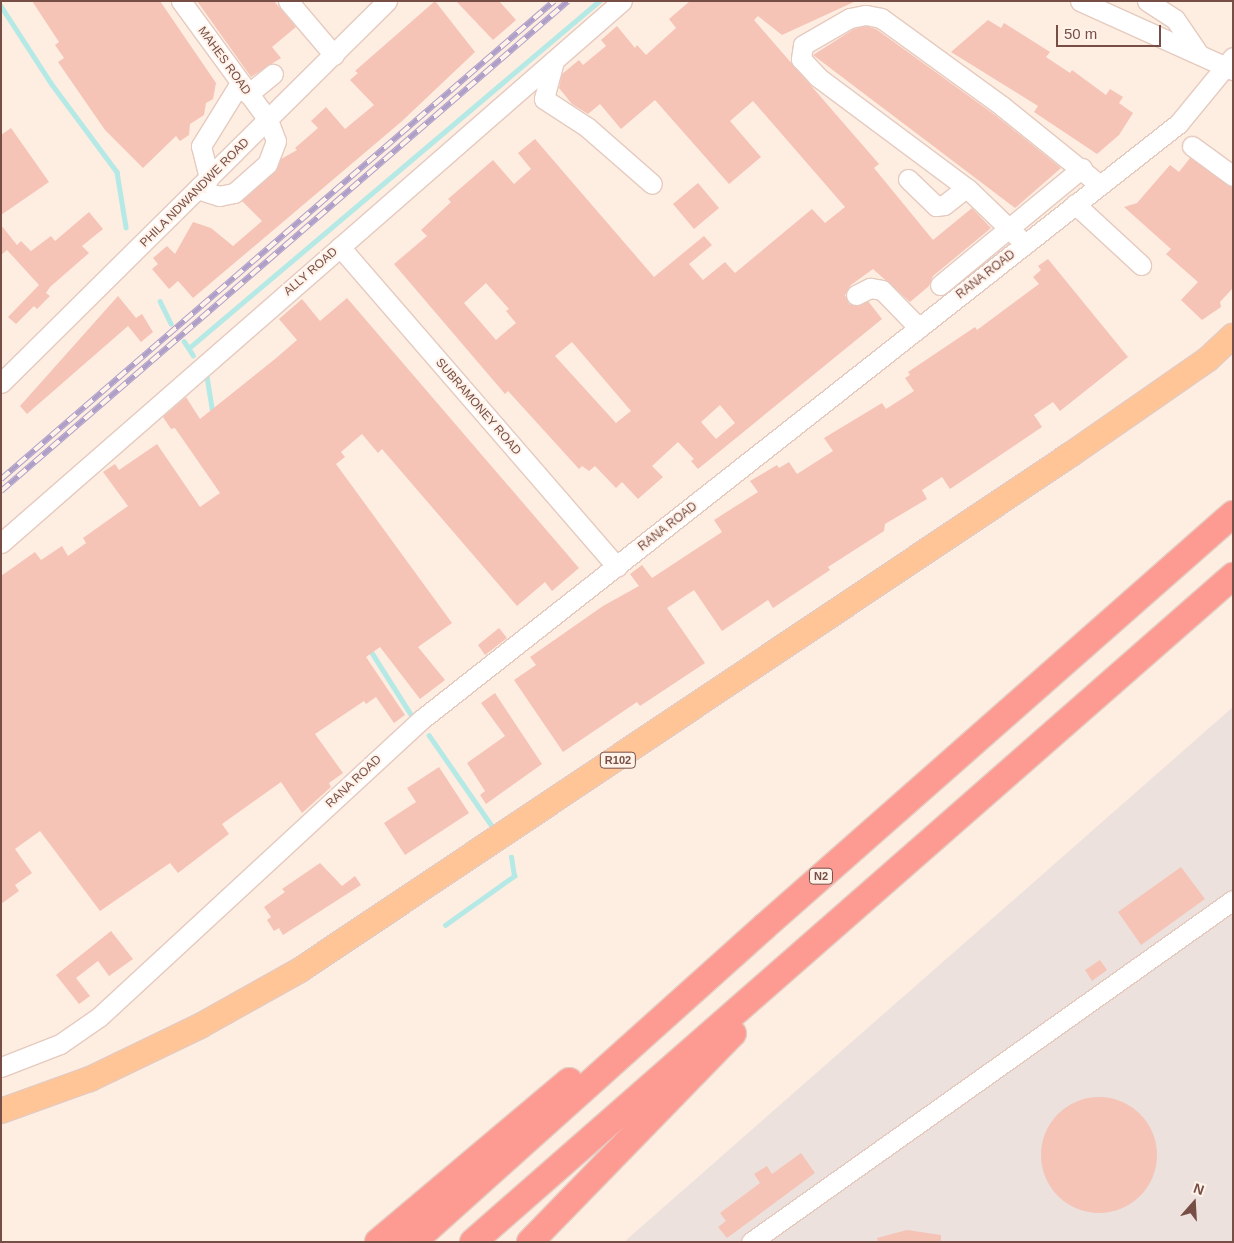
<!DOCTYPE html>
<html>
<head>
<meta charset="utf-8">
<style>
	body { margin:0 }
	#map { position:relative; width:1234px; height:1243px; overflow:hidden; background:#feede1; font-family:Arial,sans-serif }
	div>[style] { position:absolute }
	.industrial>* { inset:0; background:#ece1dd }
	.stream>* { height:4.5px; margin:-2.25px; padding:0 2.25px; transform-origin:2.25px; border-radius:2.25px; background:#b4e9e6 }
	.building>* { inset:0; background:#f5c4b7 }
	.round { border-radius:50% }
	.roads { filter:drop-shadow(1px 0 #e5cabf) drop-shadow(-1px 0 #e5cabf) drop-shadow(0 1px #e5cabf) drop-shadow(0 -1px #e5cabf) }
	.minor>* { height:19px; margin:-9.5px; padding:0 9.5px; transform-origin:9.5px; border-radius:9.5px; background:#fff }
	.major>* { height:24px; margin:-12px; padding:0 12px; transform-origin:12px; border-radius:12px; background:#ffc597 }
	.highway>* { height:26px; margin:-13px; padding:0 13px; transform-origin:13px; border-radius:13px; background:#fd9b93 }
	.rail>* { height:5.5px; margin-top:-2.75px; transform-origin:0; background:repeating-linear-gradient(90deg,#fff2e9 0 11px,#ae9fc8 0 22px); box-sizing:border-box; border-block:1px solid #ae9fc8 }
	span { translate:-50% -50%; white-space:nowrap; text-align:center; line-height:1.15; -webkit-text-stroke:4px #fff2e9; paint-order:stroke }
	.shield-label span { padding:1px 4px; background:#fff2e9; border:1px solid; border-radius:4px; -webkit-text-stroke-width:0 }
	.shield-label { font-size:11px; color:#774e46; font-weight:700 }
	.street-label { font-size:12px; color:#774e46 }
	.frame { position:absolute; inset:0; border:2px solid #774e46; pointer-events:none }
	.north { position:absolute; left:1169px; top:1178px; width:50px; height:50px; -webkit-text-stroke:4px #fff2e9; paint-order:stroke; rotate:19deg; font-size:14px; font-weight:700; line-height:20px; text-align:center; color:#774e46 }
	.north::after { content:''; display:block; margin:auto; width:18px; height:22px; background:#774e46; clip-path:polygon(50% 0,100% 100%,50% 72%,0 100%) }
	.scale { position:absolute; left:1056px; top:25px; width:105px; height:22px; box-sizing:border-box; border:2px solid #774e46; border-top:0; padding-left:6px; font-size:15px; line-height:18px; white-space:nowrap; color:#774e46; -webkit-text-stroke:4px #fff2e9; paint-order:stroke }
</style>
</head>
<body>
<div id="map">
	<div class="industrial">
		<i style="clip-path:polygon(1233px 707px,1233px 1242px,624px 1242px)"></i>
	</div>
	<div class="stream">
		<i style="left:1px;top:6px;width:92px;rotate:57deg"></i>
		<i style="left:51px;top:83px;width:111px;rotate:53.4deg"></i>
		<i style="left:117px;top:172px;width:56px;rotate:80.7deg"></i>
		<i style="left:160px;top:301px;width:25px;rotate:64deg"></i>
		<i style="left:184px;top:341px;width:17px;rotate:57deg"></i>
		<i style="left:189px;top:348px;width:537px;rotate:-40.24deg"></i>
		<i style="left:207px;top:376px;width:39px;rotate:81deg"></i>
		<i style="left:369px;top:648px;width:80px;rotate:57.7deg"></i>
		<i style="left:429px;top:735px;width:114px;rotate:55.3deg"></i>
		<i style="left:445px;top:925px;width:85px;rotate:-35.4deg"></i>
		<i style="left:514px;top:876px;width:19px;rotate:-99deg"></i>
	</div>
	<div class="building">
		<i style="clip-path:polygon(32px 1px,160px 1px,216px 83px,213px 99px,206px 103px,204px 115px,190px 124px,189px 135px,180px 141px,176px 136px,143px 168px,105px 130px,58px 62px,64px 58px,55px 45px,59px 42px)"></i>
		<i style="clip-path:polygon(197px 1px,274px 1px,296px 27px,272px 47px,281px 58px,251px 77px)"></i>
		<i style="clip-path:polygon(435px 1px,475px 52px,401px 122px,193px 298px,178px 281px,169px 289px,152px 269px,158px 264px,153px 258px,167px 246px,175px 254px,193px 222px,211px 228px,233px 246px,262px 221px,242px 201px,274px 172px,281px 159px,297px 150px,295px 148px,318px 128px,311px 121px,326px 107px,345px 129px,374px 105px,350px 80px,358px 73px,355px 71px)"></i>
		<i style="clip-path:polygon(456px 1px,499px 1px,516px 20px,493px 40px)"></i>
		<i style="clip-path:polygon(evenodd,690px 1px,856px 1px,782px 35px,758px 16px,754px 20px,879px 164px,874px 168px,933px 240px,972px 208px,991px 228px,933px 276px,929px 286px,910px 302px,873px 269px,851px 285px,845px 295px,849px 304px,856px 306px,868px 301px,882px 319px,698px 469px,691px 461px,694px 459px,678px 442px,652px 466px,663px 477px,638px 499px,622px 482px,616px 488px,595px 466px,589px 471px,582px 466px,579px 469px,508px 391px,505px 394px,394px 264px,427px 236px,421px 230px,451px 202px,448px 199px,493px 160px,514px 184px,531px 169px,518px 153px,535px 139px,654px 277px,704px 236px,712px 245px,689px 264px,703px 280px,725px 262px,735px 273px,812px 209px,825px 223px,845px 207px,753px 101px,730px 121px,761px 157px,729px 184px,655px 100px,621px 129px,600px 104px,588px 114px,572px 104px,559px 88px,562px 74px,579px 60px,583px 65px,606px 46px,601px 40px,617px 26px,635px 48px,637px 45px,646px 55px,676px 28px,669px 19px,690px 1px,486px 283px,509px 309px,506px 311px,516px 323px,496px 340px,464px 303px,486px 283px,690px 1px,572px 342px,631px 411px,616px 423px,555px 356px,572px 342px,690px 1px,720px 405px,735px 423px,716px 439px,701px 422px,720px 405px)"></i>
		<i style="clip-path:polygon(988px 20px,1001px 28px,1004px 23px,1050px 52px,1046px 57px,1070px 73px,1072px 70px,1106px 95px,1110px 89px,1123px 97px,1119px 103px,1133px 113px,1119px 135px,1097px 154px,1034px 112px,1038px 106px,951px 52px)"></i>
		<i style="clip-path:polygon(866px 26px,876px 29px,995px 115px,1061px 168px,1015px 208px,813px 55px,854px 29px)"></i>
		<i style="clip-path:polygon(11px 128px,49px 182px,1px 215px,1px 135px)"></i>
		<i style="clip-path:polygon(1190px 158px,1233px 187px,1233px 288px,1220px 302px,1221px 307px,1202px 320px,1181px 300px,1198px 282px,1166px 254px,1171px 249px,1124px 207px,1137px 203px,1170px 165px,1179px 172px)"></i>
		<i style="clip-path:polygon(698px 183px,719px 208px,694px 229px,673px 204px)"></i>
		<i style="clip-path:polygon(89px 212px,103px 229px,82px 246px,89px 253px,50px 287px,46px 293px,50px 296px,37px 309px,34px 306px,16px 324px,8px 317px,39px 285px,7px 250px,1px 255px,1px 225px,17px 245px,21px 241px,31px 251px,51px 236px,55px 241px)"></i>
		<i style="clip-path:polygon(1048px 259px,1128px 357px,1060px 411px,1053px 402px,1034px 415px,1042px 427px,950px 489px,942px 477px,922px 490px,927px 499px,885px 524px,884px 531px,828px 567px,830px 570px,773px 608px,768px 600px,722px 631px,694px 590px,667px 608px,705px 663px,640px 706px,637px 702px,563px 752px,514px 680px,536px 665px,530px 657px,603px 606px,639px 586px,630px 574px,642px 565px,652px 578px,722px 532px,714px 520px,758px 492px,750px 481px,777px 465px,779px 468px,789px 462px,797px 474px,833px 451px,824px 438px,882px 403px,886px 409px,914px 391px,905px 378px,910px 375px,908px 372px,975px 327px,977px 330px,1039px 284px,1033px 277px,1041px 270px,1038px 266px)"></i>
		<i style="clip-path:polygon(118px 296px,136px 318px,142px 314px,153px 332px,141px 342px,128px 326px,27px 414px,20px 406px)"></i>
		<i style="clip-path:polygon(347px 298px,579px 568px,552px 591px,545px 582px,517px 606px,382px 449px,378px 453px,362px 434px,341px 452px,345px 457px,336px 464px,452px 623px,418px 647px,445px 680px,420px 699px,380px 647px,366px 657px,405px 715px,394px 723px,376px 697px,366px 704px,364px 701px,315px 734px,343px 773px,329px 783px,331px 787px,302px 813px,281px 782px,222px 824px,229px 834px,178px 873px,170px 863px,100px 911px,40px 831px,15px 849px,32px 873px,15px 885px,19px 891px,1px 904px,1px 576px,35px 552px,41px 560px,62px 546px,68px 556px,86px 543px,83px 538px,128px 506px,103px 472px,115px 464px,119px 470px,157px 444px,200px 507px,220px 493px,175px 428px,171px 429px,163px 417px,186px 397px,200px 419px,275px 359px,297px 340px,279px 319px,302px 299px,320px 321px)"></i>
		<i style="clip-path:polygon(499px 628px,507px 638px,485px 655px,478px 645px)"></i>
		<i style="clip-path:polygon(495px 693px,542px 764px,486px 804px,480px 795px,485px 791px,467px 763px,505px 736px,481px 703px)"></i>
		<i style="clip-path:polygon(439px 767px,469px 813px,405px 855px,384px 823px,416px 802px,407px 788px)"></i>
		<i style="clip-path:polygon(320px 863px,342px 886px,355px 876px,361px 885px,283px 935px,279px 928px,274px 931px,267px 920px,271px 917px,264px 907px,285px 892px,282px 889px)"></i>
		<i style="clip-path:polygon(1181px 867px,1205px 899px,1141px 945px,1118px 912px)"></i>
		<i style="clip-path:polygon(111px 931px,133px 959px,109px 976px,98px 961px,76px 978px,90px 996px,79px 1004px,56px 975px)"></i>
		<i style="clip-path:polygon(1100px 960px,1107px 970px,1092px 981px,1085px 970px)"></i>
		<i class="round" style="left:1041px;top:1097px;width:116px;height:116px"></i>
		<i style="clip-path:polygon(801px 1153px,815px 1173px,727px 1238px,718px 1227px,726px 1221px,720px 1213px,760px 1183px,754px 1174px,767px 1166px,772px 1174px)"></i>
		<i style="clip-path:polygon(907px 1230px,941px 1235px,941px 1242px,878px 1242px,877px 1238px)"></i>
	</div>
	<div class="roads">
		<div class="minor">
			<i style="left:181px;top:1px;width:147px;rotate:53.8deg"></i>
			<i style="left:268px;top:120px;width:22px;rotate:69deg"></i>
			<i style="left:276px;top:141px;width:25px;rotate:111deg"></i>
			<i style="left:267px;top:164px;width:44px;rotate:138.7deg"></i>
			<i style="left:234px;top:193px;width:15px;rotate:169deg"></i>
			<i style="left:219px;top:196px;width:22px;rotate:-162deg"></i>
			<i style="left:288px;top:1px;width:71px;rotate:49.6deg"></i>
			<i style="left:1080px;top:1px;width:168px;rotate:24.3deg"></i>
			<i style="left:1147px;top:1px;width:33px;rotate:33deg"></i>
			<i style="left:1175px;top:19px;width:41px;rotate:55.9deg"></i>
			<i style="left:554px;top:61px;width:39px;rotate:105deg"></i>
			<i style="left:544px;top:99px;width:51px;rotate:33.1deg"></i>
			<i style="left:587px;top:127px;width:86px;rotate:41.2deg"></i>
			<i style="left:248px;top:94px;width:32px;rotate:-39deg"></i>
			<i style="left:1192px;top:146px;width:51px;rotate:36.2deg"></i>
			<i style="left:209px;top:178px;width:33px;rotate:-104deg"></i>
			<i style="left:201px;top:146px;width:74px;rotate:-58.2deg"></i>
			<i style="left:908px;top:179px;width:39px;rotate:44deg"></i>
			<i style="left:936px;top:206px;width:8px;rotate:-7deg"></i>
			<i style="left:944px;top:205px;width:28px;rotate:-38deg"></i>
			<i style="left:1075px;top:204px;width:90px;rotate:42.7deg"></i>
			<i style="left:1025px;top:244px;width:79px;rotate:-136deg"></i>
			<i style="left:968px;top:189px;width:187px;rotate:-143.3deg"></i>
			<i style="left:818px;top:77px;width:25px;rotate:-133deg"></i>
			<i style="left:801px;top:59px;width:14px;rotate:-82deg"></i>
			<i style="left:803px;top:45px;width:54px;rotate:-29.9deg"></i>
			<i style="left:850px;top:18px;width:16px;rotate:-11deg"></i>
			<i style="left:866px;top:15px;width:15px;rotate:11deg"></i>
			<i style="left:881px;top:18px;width:150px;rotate:36deg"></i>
			<i style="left:1002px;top:106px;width:126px;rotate:38.9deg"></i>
			<i style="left:340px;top:247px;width:423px;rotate:49.1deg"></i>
			<i style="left:940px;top:285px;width:184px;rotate:-39.5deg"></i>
			<i style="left:856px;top:295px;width:16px;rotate:-27deg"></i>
			<i style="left:870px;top:288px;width:12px;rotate:9deg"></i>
			<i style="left:882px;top:290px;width:53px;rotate:45.8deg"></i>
			<i style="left:1px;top:383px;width:543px;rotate:-44.7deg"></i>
			<i style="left:1px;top:543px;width:824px;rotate:-41.11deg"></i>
			<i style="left:1px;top:1067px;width:63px;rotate:-21.3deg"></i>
			<i style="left:60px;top:1044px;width:47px;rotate:-34.7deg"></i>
			<i style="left:99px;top:1017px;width:439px;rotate:-42.7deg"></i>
			<i style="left:422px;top:719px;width:963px;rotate:-38.21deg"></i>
			<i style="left:1179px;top:123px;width:85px;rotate:-50.7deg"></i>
			<i style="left:751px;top:1242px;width:591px;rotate:-35.36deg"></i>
		</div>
		<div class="major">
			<i style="left:1px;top:1111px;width:95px;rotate:-19.8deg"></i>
			<i style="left:90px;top:1079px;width:122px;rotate:-25.7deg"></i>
			<i style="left:200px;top:1026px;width:115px;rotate:-29.2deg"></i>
			<i style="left:300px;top:970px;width:926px;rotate:-33.78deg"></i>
			<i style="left:1070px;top:455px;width:168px;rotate:-34.8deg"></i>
			<i style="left:1208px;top:359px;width:34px;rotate:-43deg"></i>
		</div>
		<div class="highway">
			<i style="left:378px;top:1242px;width:250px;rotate:-40.1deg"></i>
			<i style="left:413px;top:1242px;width:472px;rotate:-41.9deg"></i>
			<i style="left:764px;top:927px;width:625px;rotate:-41.37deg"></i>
			<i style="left:473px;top:1242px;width:1011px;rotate:-41.23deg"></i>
			<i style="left:530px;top:1242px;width:291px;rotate:-45.8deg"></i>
		</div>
	</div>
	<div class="rail">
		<i style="left:1px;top:479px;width:731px;rotate:-40.84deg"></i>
		<i style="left:1px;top:491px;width:749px;rotate:-40.83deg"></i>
	</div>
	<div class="shield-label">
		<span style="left:618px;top:760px">R102</span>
		<span style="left:821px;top:876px">N2</span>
	</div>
	<div class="street-label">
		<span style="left:224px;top:61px;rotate:54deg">MAHES ROAD</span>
		<span style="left:195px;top:193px;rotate:-45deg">PHILA NDWANDWE ROAD</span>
		<span style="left:311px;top:272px;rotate:-41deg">ALLY ROAD</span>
		<span style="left:986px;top:275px;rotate:-38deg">RANA ROAD</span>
		<span style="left:478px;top:407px;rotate:49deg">SUBRAMONEY ROAD</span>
		<span style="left:668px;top:527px;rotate:-38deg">RANA ROAD</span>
		<span style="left:354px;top:782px;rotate:-43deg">RANA ROAD</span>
	</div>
	<div class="frame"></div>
	<div class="north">N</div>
	<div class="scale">50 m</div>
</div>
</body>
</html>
